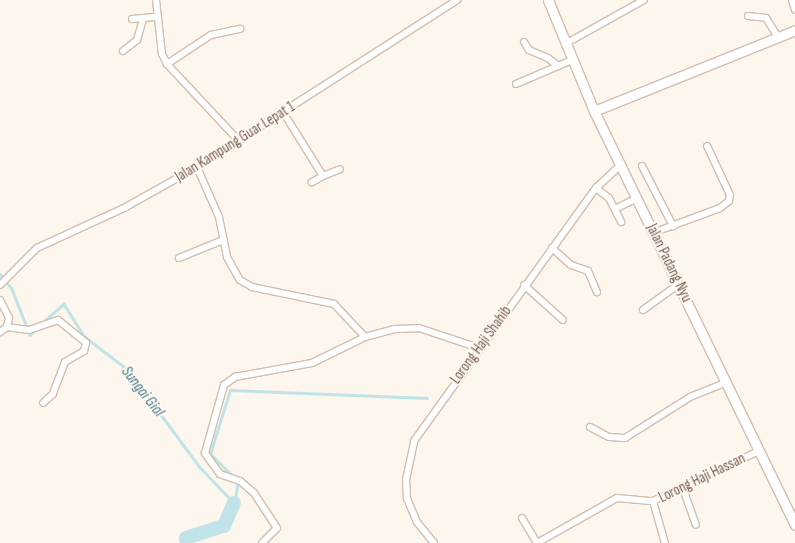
<!DOCTYPE html>
<html>
<head>
<meta charset="utf-8">
<style>
	body { margin:0 }
	#map { position:relative; width:795px; height:543px; overflow:hidden; background:#fdf6ec; font-family:"Sofia Sans Condensed",sans-serif }
	div>[style] { position:absolute }
	.stream>* { height:2.5px; margin:-1.25px; padding:0 1.25px; transform-origin:1.25px; border-radius:1.25px; background:#bfe3e8 }
	.river>* { height:14px; margin:-7px; padding:0 7px; transform-origin:7px; border-radius:7px; background:#bfe3e8 }
	.roads { filter:drop-shadow(1px 0 #d1beb0) drop-shadow(-1px 0 #d1beb0) drop-shadow(0 1px #d1beb0) drop-shadow(0 -1px #d1beb0) }
	.street>* { height:6px; margin:-3px; padding:0 3px; transform-origin:3px; border-radius:3px; background:#fff }
	.secondary>* { height:9px; margin:-4.5px; padding:0 4.5px; transform-origin:4.5px; border-radius:4.5px; background:#fff }
	span { translate:-50% -50%; white-space:nowrap; text-align:center; line-height:1.15; -webkit-text-stroke:4px #fffaf3; paint-order:stroke }
	.street-label { font-size:15px; color:#7a5c4d }
	.water-label { font-size:16px; color:#437c86; font-style:italic }
</style>
</head>
<body>
<div id="map">
	<div class="stream">
		<i style="left:0;top:274px;width:19px;rotate:51deg"></i>
		<i style="left:12px;top:289px;width:49px;rotate:68.6deg"></i>
		<i style="left:30px;top:335px;width:6px;rotate:-45deg"></i>
		<i style="left:43px;top:322px;width:28px;rotate:-41deg"></i>
		<i style="left:64px;top:304px;width:38px;rotate:58deg"></i>
		<i style="left:84px;top:336px;width:54px;rotate:37.5deg"></i>
		<i style="left:127px;top:369px;width:121px;rotate:53.4deg"></i>
		<i style="left:199px;top:466px;width:51px;rotate:46.6deg"></i>
		<i style="left:232px;top:476px;width:31px;rotate:-135deg"></i>
		<i style="left:210px;top:454px;width:67px;rotate:-72.6deg"></i>
		<i style="left:230px;top:390px;width:197px;rotate:2.3deg"></i>
		<i style="left:234px;top:503px;width:21px;rotate:-79deg"></i>
	</div>
	<div class="river">
		<i style="left:187px;top:543px;width:5px;rotate:-101deg"></i>
		<i style="left:186px;top:538px;width:40px;rotate:-18deg"></i>
		<i style="left:224px;top:526px;width:25px;rotate:-67deg"></i>
	</div>
	<div class="roads">
		<div class="street">
			<i style="left:156px;top:0;width:54px;rotate:83.7deg"></i>
			<i style="left:162px;top:54px;width:11px;rotate:63deg"></i>
			<i style="left:167px;top:64px;width:104px;rotate:46.9deg"></i>
			<i style="left:792px;top:0;width:10px;rotate:73deg"></i>
			<i style="left:748px;top:16px;width:18px;rotate:6deg"></i>
			<i style="left:766px;top:18px;width:22px;rotate:58deg"></i>
			<i style="left:132px;top:19px;width:25px;rotate:-5deg"></i>
			<i style="left:524px;top:42px;width:9px;rotate:58deg"></i>
			<i style="left:529px;top:50px;width:21px;rotate:23deg"></i>
			<i style="left:548px;top:58px;width:13px;rotate:39deg"></i>
			<i style="left:565px;top:44px;width:90px;rotate:-29.1deg"></i>
			<i style="left:123px;top:51px;width:18px;rotate:-38deg"></i>
			<i style="left:137px;top:40px;width:22px;rotate:-74deg"></i>
			<i style="left:167px;top:64px;width:53px;rotate:-33.4deg"></i>
			<i style="left:211px;top:35px;width:30px;rotate:-12deg"></i>
			<i style="left:516px;top:84px;width:61px;rotate:-23.2deg"></i>
			<i style="left:283px;top:112px;width:75px;rotate:58deg"></i>
			<i style="left:323px;top:176px;width:13px;rotate:151deg"></i>
			<i style="left:642px;top:166px;width:68px;rotate:62.7deg"></i>
			<i style="left:197px;top:167px;width:55px;rotate:66.3deg"></i>
			<i style="left:219px;top:217px;width:41px;rotate:78.7deg"></i>
			<i style="left:227px;top:257px;width:26px;rotate:61deg"></i>
			<i style="left:240px;top:280px;width:14px;rotate:30deg"></i>
			<i style="left:252px;top:287px;width:84px;rotate:11.7deg"></i>
			<i style="left:334px;top:304px;width:45px;rotate:46.8deg"></i>
			<i style="left:323px;top:176px;width:18px;rotate:-22deg"></i>
			<i style="left:596px;top:188px;width:16px;rotate:38deg"></i>
			<i style="left:609px;top:198px;width:27px;rotate:63deg"></i>
			<i style="left:615px;top:209px;width:25px;rotate:-26deg"></i>
			<i style="left:655px;top:232px;width:69px;rotate:-20.3deg"></i>
			<i style="left:720px;top:208px;width:11px;rotate:-38deg"></i>
			<i style="left:729px;top:201px;width:6px;rotate:-81deg"></i>
			<i style="left:730px;top:195px;width:54px;rotate:-115.1deg"></i>
			<i style="left:552px;top:248px;width:25px;rotate:42deg"></i>
			<i style="left:571px;top:265px;width:18px;rotate:19deg"></i>
			<i style="left:588px;top:271px;width:23px;rotate:67deg"></i>
			<i style="left:179px;top:258px;width:48px;rotate:-22.2deg"></i>
			<i style="left:0;top:285px;width:52px;rotate:-45deg"></i>
			<i style="left:37px;top:248px;width:98px;rotate:-24.7deg"></i>
			<i style="left:126px;top:207px;width:81px;rotate:-29.4deg"></i>
			<i style="left:197px;top:167px;width:309px;rotate:-32.7deg"></i>
			<i style="left:524px;top:285px;width:52px;rotate:41.9deg"></i>
			<i style="left:0;top:300px;width:20px;rotate:63deg"></i>
			<i style="left:9px;top:318px;width:9px;rotate:103deg"></i>
			<i style="left:7px;top:327px;width:9px;rotate:144deg"></i>
			<i style="left:643px;top:310px;width:44px;rotate:-35.8deg"></i>
			<i style="left:7px;top:327px;width:22px;rotate:8deg"></i>
			<i style="left:29px;top:330px;width:31px;rotate:-19deg"></i>
			<i style="left:58px;top:320px;width:36px;rotate:39deg"></i>
			<i style="left:86px;top:343px;width:8px;rotate:104deg"></i>
			<i style="left:84px;top:351px;width:22px;rotate:150deg"></i>
			<i style="left:65px;top:362px;width:34px;rotate:111deg"></i>
			<i style="left:53px;top:394px;width:13px;rotate:138deg"></i>
			<i style="left:590px;top:427px;width:21px;rotate:28deg"></i>
			<i style="left:609px;top:437px;width:16px;rotate:4deg"></i>
			<i style="left:625px;top:438px;width:77px;rotate:-32.2deg"></i>
			<i style="left:690px;top:397px;width:40px;rotate:-22deg"></i>
			<i style="left:682px;top:486px;width:41px;rotate:70.3deg"></i>
			<i style="left:653px;top:501px;width:44px;rotate:74.1deg"></i>
			<i style="left:522px;top:518px;width:29px;rotate:59deg"></i>
			<i style="left:262px;top:543px;width:21px;rotate:-45deg"></i>
			<i style="left:277px;top:528px;width:42px;rotate:-123.3deg"></i>
			<i style="left:254px;top:493px;width:18px;rotate:-139deg"></i>
			<i style="left:240px;top:481px;width:21px;rotate:-161deg"></i>
			<i style="left:220px;top:474px;width:26px;rotate:-126deg"></i>
			<i style="left:205px;top:453px;width:71px;rotate:-74.4deg"></i>
			<i style="left:224px;top:385px;width:14px;rotate:-36deg"></i>
			<i style="left:235px;top:377px;width:78px;rotate:-10.3deg"></i>
			<i style="left:312px;top:363px;width:59px;rotate:-26.1deg"></i>
			<i style="left:365px;top:337px;width:30px;rotate:-15deg"></i>
			<i style="left:394px;top:329px;width:25px;rotate:-2deg"></i>
			<i style="left:419px;top:328px;width:63px;rotate:18.4deg"></i>
			<i style="left:434px;top:543px;width:27px;rotate:-129deg"></i>
			<i style="left:417px;top:522px;width:26px;rotate:-113deg"></i>
			<i style="left:407px;top:498px;width:18px;rotate:-93deg"></i>
			<i style="left:406px;top:480px;width:40px;rotate:-78deg"></i>
			<i style="left:414px;top:441px;width:312px;rotate:-54.3deg"></i>
			<i style="left:596px;top:188px;width:34px;rotate:-43deg"></i>
			<i style="left:537px;top:543px;width:92px;rotate:-29.4deg"></i>
			<i style="left:617px;top:498px;width:36px;rotate:5deg"></i>
			<i style="left:653px;top:501px;width:117px;rotate:-25.3deg"></i>
		</div>
		<div class="secondary">
			<i style="left:548px;top:0;width:120px;rotate:67.5deg"></i>
			<i style="left:594px;top:111px;width:460px;rotate:64.1deg"></i>
			<i style="left:594px;top:111px;width:217px;rotate:-21.9deg"></i>
		</div>
	</div>
	<div class="street-label">
		<span style="left:235px;top:142px;rotate:-32deg">Jalan Kampung Guar Lepat 1</span>
		<span style="left:669px;top:263px;rotate:64deg">Jalan Padang Nyu</span>
		<span style="left:481px;top:345px;rotate:-54deg">Lorong Haji Shahib</span>
		<span style="left:702px;top:478px;rotate:-26deg">Lorong Haji Hassan</span>
	</div>
	<div class="water-label">
		<span style="left:142px;top:392px;rotate:52deg">Sungai Gial</span>
	</div>
</div>
</body>
</html>
